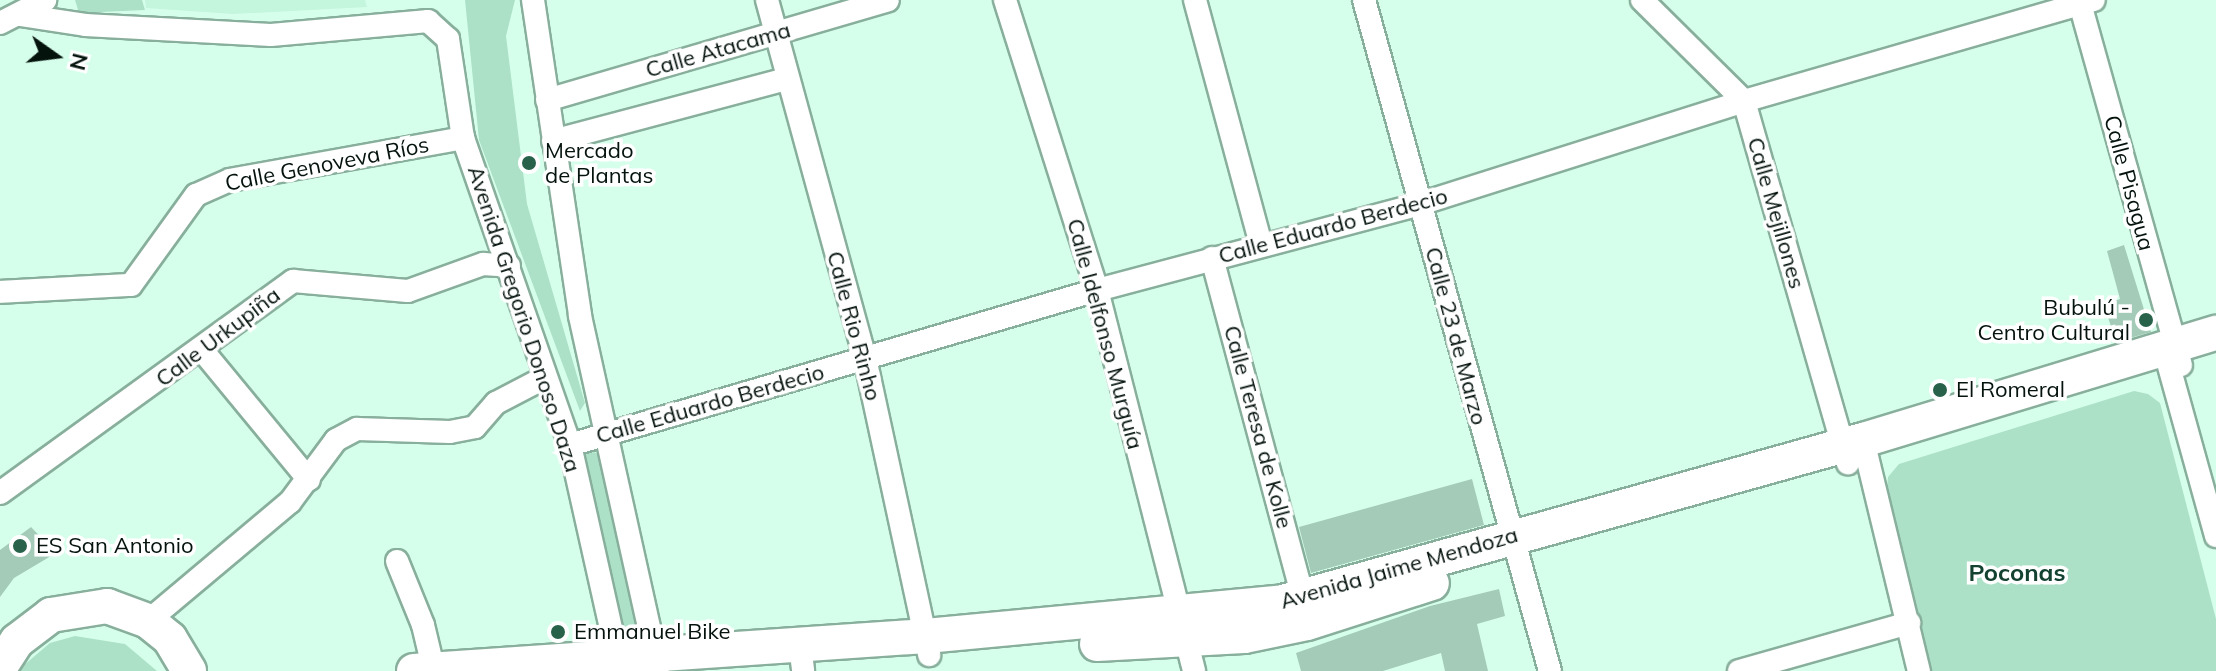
<!DOCTYPE html>
<html>
<head>
<meta charset="utf-8">
<style>
	body { margin:0 }
	#map { position:relative; width:2216px; height:671px; overflow:hidden; background:#d6ffeb; font-family:Mulish,sans-serif }
	div>[style] { position:absolute }
	.built>* { inset:0; background:#c4f5dd }
	.green>* { inset:0; background:#ace1c7 }
	.building>* { inset:0; background:#a4cbb8 }
	.roads { filter:drop-shadow(2px 0 #88af9c) drop-shadow(-2px 0 #88af9c) drop-shadow(0 2px #88af9c) drop-shadow(0 -2px #88af9c) }
	.minor>* { height:22px; margin:-11px; padding:0 11px; transform-origin:11px; border-radius:11px; background:#fff }
	.primary>* { height:34px; margin:-17px; padding:0 17px; transform-origin:17px; border-radius:17px; background:#fff }
	.dots>* { width:22px; height:22px; translate:-50% -50%; box-sizing:border-box; border:4px solid #fff; border-radius:50% }
	span { translate:-50% -50%; white-space:nowrap; text-align:center; line-height:1.15; -webkit-text-stroke:7px #fff; paint-order:stroke }
	.street-label { font-size:22px; color:#05130d }
	.poi-label { font-size:22px; color:#05130d }
	.left { translate:0 -50%; text-align:left }
	.right { translate:-100% -50%; text-align:right }
	.neighbourhood-label { font-size:24px; color:#144230; font-weight:700 }
	.north { position:absolute; left:16px; top:16px; width:80px; height:80px; -webkit-text-stroke:6px #fff; paint-order:stroke; rotate:104deg; font-size:22px; font-weight:700; line-height:32px; text-align:center; color:#05130d }
	.north::after { content:''; display:block; margin:auto; width:28px; height:36px; background:#05130d; clip-path:polygon(50% 0,100% 100%,50% 72%,0 100%) }
</style>
</head>
<body>
<div id="map">
	<div class="built">
		<i style="clip-path:polygon(145px 0,365px 0,367px 7px,233px 14px,146px 8px)"></i>
	</div>
	<div class="green">
		<i style="clip-path:polygon(75px 0,142px 0,145px 10px,79px 13px)"></i>
		<i style="clip-path:polygon(465px 0,515px 0,506px 36px,527px 204px,585px 403px,580px 411px,479px 140px)"></i>
		<i style="clip-path:polygon(2134px 391px,2148px 394px,2160px 403px,2216px 619px,2216px 671px,1930px 671px,1886px 500px,1888px 477px,1899px 464px)"></i>
		<i style="clip-path:polygon(594px 452px,602px 456px,641px 627px,634px 634px,618px 632px,582px 462px,585px 454px)"></i>
		<i style="clip-path:polygon(75px 636px,125px 644px,157px 671px,17px 671px,50px 643px)"></i>
	</div>
	<div class="building">
		<i style="clip-path:polygon(2124px 245px,2151px 332px,2116px 342px,2104px 305px,2120px 299px,2107px 251px)"></i>
		<i style="clip-path:polygon(1472px 479px,1484px 525px,1311px 573px,1299px 527px)"></i>
		<i style="clip-path:polygon(31px 527px,56px 553px,14px 578px,0 597px,0 550px)"></i>
		<i style="clip-path:polygon(1499px 589px,1505px 616px,1477px 624px,1488px 671px,1445px 671px,1441px 653px,1383px 671px,1301px 671px,1296px 653px,1430px 606px)"></i>
	</div>
	<div class="roads">
		<div class="minor">
			<i style="left:533px;top:0;width:319px;rotate:81.5deg"></i>
			<i style="left:580px;top:316px;width:360px;rotate:77.5deg"></i>
			<i style="left:767px;top:0;width:371px;rotate:74.7deg"></i>
			<i style="left:865px;top:358px;width:304px;rotate:77.8deg"></i>
			<i style="left:1005px;top:0;width:304px;rotate:72.4deg"></i>
			<i style="left:1097px;top:290px;width:393px;rotate:75.7deg"></i>
			<i style="left:1195px;top:0;width:253px;rotate:74.9deg"></i>
			<i style="left:1364px;top:0;width:696px;rotate:74.51deg"></i>
			<i style="left:1642px;top:0;width:144px;rotate:44.7deg"></i>
			<i style="left:1744px;top:101px;width:377px;rotate:74deg"></i>
			<i style="left:2079px;top:0;width:379px;rotate:74.4deg"></i>
			<i style="left:20px;top:15px;width:66px;rotate:8.7deg"></i>
			<i style="left:85px;top:25px;width:186px;rotate:3.1deg"></i>
			<i style="left:271px;top:35px;width:158px;rotate:-5.1deg"></i>
			<i style="left:428px;top:21px;width:27px;rotate:42deg"></i>
			<i style="left:448px;top:39px;width:100px;rotate:81.4deg"></i>
			<i style="left:463px;top:138px;width:325px;rotate:70.8deg"></i>
			<i style="left:570px;top:445px;width:230px;rotate:77.4deg"></i>
			<i style="left:0;top:23px;width:51px;rotate:-27.1deg"></i>
			<i style="left:547px;top:100px;width:355px;rotate:-16.3deg"></i>
			<i style="left:553px;top:141px;width:241px;rotate:-14.9deg"></i>
			<i style="left:1212px;top:258px;width:351px;rotate:75deg"></i>
			<i style="left:0;top:292px;width:131px;rotate:-3.1deg"></i>
			<i style="left:131px;top:285px;width:111px;rotate:-54.2deg"></i>
			<i style="left:196px;top:195px;width:37px;rotate:-24deg"></i>
			<i style="left:230px;top:180px;width:237px;rotate:-10.2deg"></i>
			<i style="left:202px;top:350px;width:168px;rotate:50.5deg"></i>
			<i style="left:2165px;top:352px;width:191px;rotate:74.5deg"></i>
			<i style="left:1863px;top:440px;width:238px;rotate:76.4deg"></i>
			<i style="left:570px;top:445px;width:549px;rotate:-16.39deg"></i>
			<i style="left:1097px;top:290px;width:334px;rotate:-14.9deg"></i>
			<i style="left:1420px;top:204px;width:340px;rotate:-17.6deg"></i>
			<i style="left:1744px;top:101px;width:364px;rotate:-16.1deg"></i>
			<i style="left:0;top:493px;width:362px;rotate:-35.9deg"></i>
			<i style="left:293px;top:281px;width:115px;rotate:5deg"></i>
			<i style="left:408px;top:291px;width:80px;rotate:-19.8deg"></i>
			<i style="left:483px;top:264px;width:26px;rotate:4deg"></i>
			<i style="left:397px;top:561px;width:69px;rotate:67.9deg"></i>
			<i style="left:423px;top:625px;width:47px;rotate:76.6deg"></i>
			<i style="left:148px;top:621px;width:185px;rotate:-40deg"></i>
			<i style="left:290px;top:502px;width:77px;rotate:-53.4deg"></i>
			<i style="left:336px;top:440px;width:24px;rotate:-28deg"></i>
			<i style="left:357px;top:429px;width:93px;rotate:1.8deg"></i>
			<i style="left:450px;top:432px;width:25px;rotate:-11deg"></i>
			<i style="left:475px;top:427px;width:32px;rotate:-49deg"></i>
			<i style="left:496px;top:403px;width:54px;rotate:-27.5deg"></i>
			<i style="left:800px;top:645px;width:26px;rotate:83deg"></i>
			<i style="left:1739px;top:671px;width:177px;rotate:-15.8deg"></i>
		</div>
		<div class="primary">
			<i style="left:1097px;top:644px;width:147px;rotate:-3.1deg"></i>
			<i style="left:1244px;top:636px;width:64px;rotate:-11.7deg"></i>
			<i style="left:1307px;top:623px;width:131px;rotate:-17.7deg"></i>
			<i style="left:0;top:667px;width:31px;rotate:-57deg"></i>
			<i style="left:17px;top:641px;width:43px;rotate:-37.4deg"></i>
			<i style="left:51px;top:615px;width:57px;rotate:-9.1deg"></i>
			<i style="left:107px;top:606px;width:44px;rotate:20.1deg"></i>
			<i style="left:148px;top:621px;width:28px;rotate:39deg"></i>
			<i style="left:170px;top:639px;width:37px;rotate:59deg"></i>
			<i style="left:414px;top:671px;width:513px;rotate:-3.91deg"></i>
			<i style="left:926px;top:636px;width:359px;rotate:-5.4deg"></i>
			<i style="left:1283px;top:602px;width:602px;rotate:-15.61deg"></i>
			<i style="left:1863px;top:440px;width:369px;rotate:-16.9deg"></i>
		</div>
	</div>
	<div class="dots">
		<i style="left:529px;top:163px;background:#29624b"></i>
		<i style="left:2146px;top:320px;background:#29624b"></i>
		<i style="left:1940px;top:390px;background:#29624b"></i>
		<i style="left:20px;top:546px;background:#29624b"></i>
		<i style="left:558px;top:632px;background:#29624b"></i>
	</div>
	<div class="street-label">
		<span style="left:718px;top:50px;rotate:-16deg">Calle Atacama</span>
		<span style="left:327px;top:164px;rotate:-11deg">Calle Genoveva Ríos</span>
		<span style="left:2129px;top:183px;rotate:75deg">Calle Pisagua</span>
		<span style="left:1776px;top:213px;rotate:74deg">Calle Mejillones</span>
		<span style="left:1333px;top:226px;rotate:-15deg">Calle Eduardo Berdecio</span>
		<span style="left:524px;top:319px;rotate:72deg">Avenida Gregorio Donoso Daza</span>
		<span style="left:854px;top:326px;rotate:75deg">Calle Rio Rinho</span>
		<span style="left:1105px;top:334px;rotate:75deg">Calle Idelfonso Murguía</span>
		<span style="left:1456px;top:336px;rotate:75deg">Calle 23 de Marzo</span>
		<span style="left:218px;top:337px;rotate:-37deg">Calle Urkupiña</span>
		<span style="left:710px;top:404px;rotate:-16deg">Calle Eduardo Berdecio</span>
		<span style="left:1258px;top:427px;rotate:75deg">Calle Teresa de Kolle</span>
		<span style="left:1399px;top:568px;rotate:-16deg">Avenida Jaime Mendoza</span>
	</div>
	<div class="poi-label">
		<span class="left" style="left:545px;top:163px">Mercado<br>de Plantas</span>
		<span class="right" style="left:2130px;top:320px">Bubulú -<br>Centro Cultural</span>
		<span class="left" style="left:1956px;top:390px">El Romeral</span>
		<span class="left" style="left:36px;top:546px">ES San Antonio</span>
		<span class="left" style="left:574px;top:632px">Emmanuel Bike</span>
	</div>
	<div class="neighbourhood-label">
		<span style="left:2017px;top:573px">Poconas</span>
	</div>
	<div class="north">N</div>
</div>
</body>
</html>
